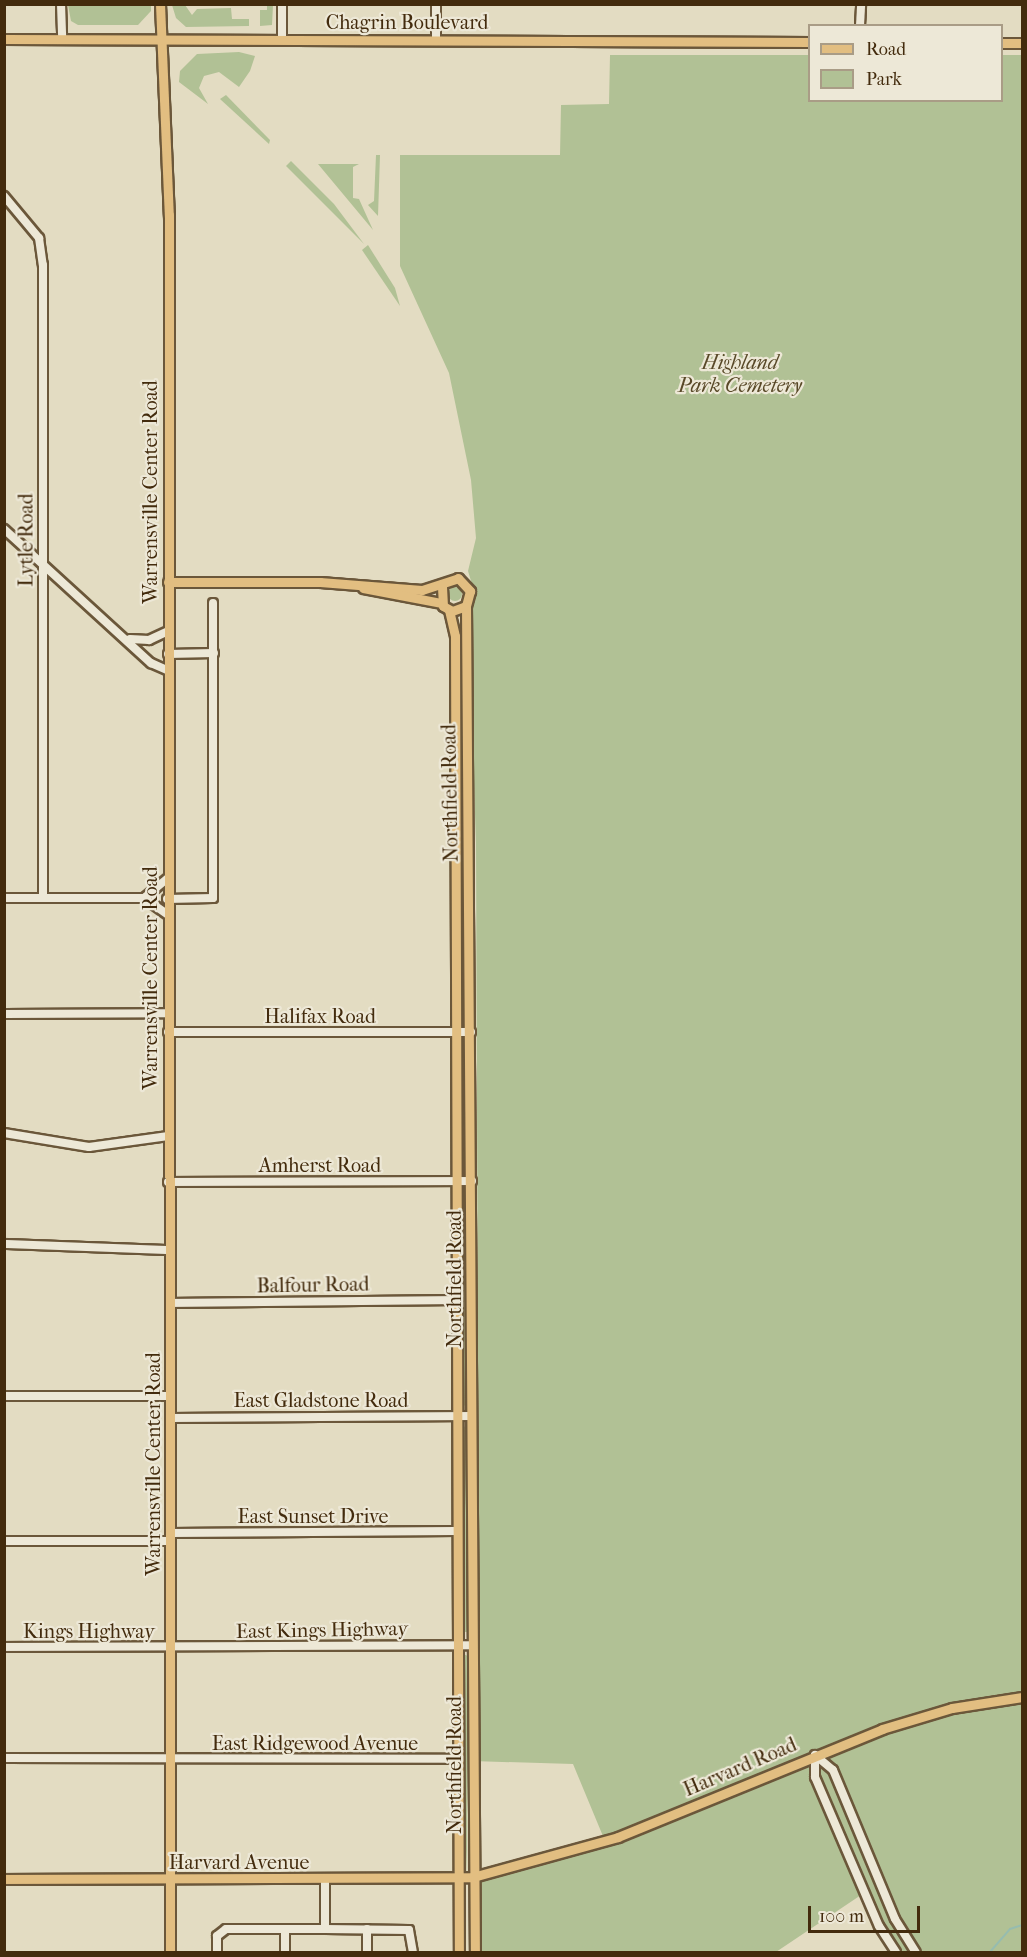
<!DOCTYPE html>
<html>
<head>
<meta charset="utf-8">
<style>
	body { margin:0 }
	#map { position:relative; width:1027px; height:1957px; overflow:hidden; background:#e3dcc2; font-family:"IM FELL French Canon",serif }
	div>[style] { position:absolute }
	.green>* { inset:0; background:#b1c195 }
	.round { border-radius:50% }
	.stream>* { height:2px; margin:-1px; padding:0 1px; transform-origin:1px; border-radius:1px; background:#96bcaf }
	.roads { filter:drop-shadow(2px 0 #6b573a) drop-shadow(-2px 0 #6b573a) drop-shadow(0 2px #6b573a) drop-shadow(0 -2px #6b573a) }
	.minor>* { height:8px; margin:-4px; padding:0 4px; transform-origin:4px; border-radius:4px; background:#ede8d7 }
	.major>* { height:9px; margin:-4.5px; padding:0 4.5px; transform-origin:4.5px; border-radius:4.5px; background:#e2be81 }
	span { translate:-50% -50%; white-space:nowrap; text-align:center; line-height:1.15; -webkit-text-stroke:4.5px #ede8d7; paint-order:stroke }
	.street-label { font-size:20px; color:#432b0d }
	.park-label { font-size:20px; color:#594928; font-style:italic }
	.frame { position:absolute; inset:0; border:6px solid #432b0d; pointer-events:none }
	.legend { position:absolute; left:808px; top:24px; width:195px; height:78px; box-sizing:border-box; background:#ede8d7; border:2px solid #a99c86; margin:0; padding:8px 10px; list-style:none; font-size:18px; color:#432b0d }
	.legend li { display:flex; align-items:center; gap:12px; height:30px }
	.legend b { width:30px; border:2px solid #a99c86 }
	.scale { position:absolute; left:808px; top:1906px; width:112px; height:27px; box-sizing:border-box; border:3px solid #432b0d; border-top:0; padding-left:8px; font-size:18px; line-height:21px; white-space:nowrap; color:#432b0d; -webkit-text-stroke:4px #ede8d7; paint-order:stroke }
</style>
</head>
<body>
<div id="map">
	<div class="green">
		<i style="clip-path:polygon(68px 5px,151px 5px,151px 11px,138px 25px,78px 25px,71px 21px)"></i>
		<i style="clip-path:polygon(172px 5px,185px 5px,192px 15px,197px 9px,231px 8px,232px 19px,249px 19px,249px 26px,186px 27px,176px 18px)"></i>
		<i style="clip-path:polygon(267px 5px,273px 5px,272px 25px,260px 26px,260px 10px,267px 10px)"></i>
		<i style="clip-path:polygon(239px 52px,255px 56px,250px 71px,239px 87px,219px 72px,204px 76px,199px 88px,208px 104px,179px 82px,180px 71px,197px 54px)"></i>
		<i style="clip-path:polygon(610px 55px,809px 55px,810px 100px,1002px 100px,1002px 55px,1022px 55px,1022px 1952px,896px 1952px,864px 1893px,776px 1952px,475px 1952px,473px 1877px,605px 1841px,573px 1764px,472px 1761px,469px 1632px,461px 1632px,461px 1425px,467px 1428px,468px 1620px,479px 1621px,476px 843px,468px 612px,475px 594px,468px 571px,476px 538px,471px 480px,449px 373px,400px 266px,400px 155px,560px 155px,561px 105px,609px 104px)"></i>
		<i style="clip-path:polygon(226px 95px,270px 140px,269px 144px,220px 99px)"></i>
		<i style="clip-path:polygon(376px 155px,380px 155px,378px 216px,368px 205px,374px 201px)"></i>
		<i style="clip-path:polygon(291px 161px,334px 204px,364px 244px,286px 166px)"></i>
		<i style="clip-path:polygon(318px 164px,359px 164px,353px 167px,353px 198px,359px 199px,373px 230px)"></i>
		<i style="clip-path:polygon(368px 245px,395px 288px,400px 306px,362px 250px)"></i>
		<i class="round" style="left:448px;top:587px;width:14px;height:14px"></i>
		<i style="clip-path:polygon(462px 631px,464px 743px,459px 743px,459px 632px)"></i>
		<i style="clip-path:polygon(458px 768px,465px 809px,466px 1021px,460px 1021px)"></i>
		<i style="clip-path:polygon(460px 1041px,464px 1041px,465px 1169px,460px 1167px)"></i>
		<i style="clip-path:polygon(466px 1190px,467px 1403px,464px 1406px,460px 1191px)"></i>
		<i style="clip-path:polygon(463px 1654px,468px 1656px,467px 1877px,463px 1766px)"></i>
	</div>
	<div class="stream">
		<i style="left:990px;top:1952px;width:30px;rotate:-49deg"></i>
		<i style="left:1010px;top:1929px;width:13px;rotate:-18deg"></i>
	</div>
	<div class="roads">
		<div class="minor">
			<i style="left:61px;top:4px;width:35px;rotate:88deg"></i>
			<i style="left:282px;top:4px;width:35px;rotate:90deg"></i>
			<i style="left:436px;top:4px;width:37px;rotate:90deg"></i>
			<i style="left:860px;top:26px;width:22px;rotate:-87deg"></i>
			<i style="left:4px;top:196px;width:55px;rotate:50.2deg"></i>
			<i style="left:39px;top:238px;width:27px;rotate:82deg"></i>
			<i style="left:43px;top:265px;width:632px;rotate:90deg"></i>
			<i style="left:4px;top:529px;width:199px;rotate:42.4deg"></i>
			<i style="left:151px;top:663px;width:17px;rotate:24deg"></i>
			<i style="left:130px;top:639px;width:19px;rotate:3deg"></i>
			<i style="left:149px;top:640px;width:21px;rotate:-25deg"></i>
			<i style="left:168px;top:654px;width:46px;rotate:-1.2deg"></i>
			<i style="left:4px;top:898px;width:140px"></i>
			<i style="left:144px;top:898px;width:29px;rotate:35deg"></i>
			<i style="left:144px;top:898px;width:30px;rotate:-40deg"></i>
			<i style="left:167px;top:899px;width:46px;rotate:-1.2deg"></i>
			<i style="left:213px;top:898px;width:295px;rotate:-90deg"></i>
			<i style="left:4px;top:1014px;width:164px;rotate:-0.3deg"></i>
			<i style="left:168px;top:1032px;width:303px"></i>
			<i style="left:4px;top:1133px;width:86px;rotate:9.4deg"></i>
			<i style="left:89px;top:1147px;width:80px;rotate:-7.9deg"></i>
			<i style="left:168px;top:1182px;width:304px;rotate:-0.2deg"></i>
			<i style="left:4px;top:1244px;width:165px;rotate:2.1deg"></i>
			<i style="left:171px;top:1303px;width:284px;rotate:-0.6deg"></i>
			<i style="left:4px;top:1396px;width:167px"></i>
			<i style="left:171px;top:1418px;width:301px;rotate:-0.4deg"></i>
			<i style="left:171px;top:1533px;width:285px;rotate:-0.4deg"></i>
			<i style="left:4px;top:1541px;width:167px"></i>
			<i style="left:4px;top:1647px;width:469px;rotate:-0.2deg"></i>
			<i style="left:815px;top:1755px;width:23px;rotate:40deg"></i>
			<i style="left:833px;top:1770px;width:161px;rotate:67.4deg"></i>
			<i style="left:895px;top:1919px;width:39px;rotate:58deg"></i>
			<i style="left:815px;top:1755px;width:22px;rotate:90deg"></i>
			<i style="left:815px;top:1777px;width:162px;rotate:66.8deg"></i>
			<i style="left:879px;top:1926px;width:31px;rotate:57deg"></i>
			<i style="left:4px;top:1758px;width:453px;rotate:0.1deg"></i>
			<i style="left:285px;top:1929px;width:23px;rotate:90deg"></i>
			<i style="left:325px;top:1929px;width:49px;rotate:-90deg"></i>
			<i style="left:217px;top:1952px;width:16px;rotate:-90deg"></i>
			<i style="left:217px;top:1936px;width:11px;rotate:-38deg"></i>
			<i style="left:226px;top:1929px;width:99px"></i>
			<i style="left:325px;top:1929px;width:84px;rotate:0.7deg"></i>
			<i style="left:409px;top:1930px;width:22px;rotate:80deg"></i>
			<i style="left:367px;top:1952px;width:23px;rotate:-90deg"></i>
		</div>
		<div class="major">
			<i style="left:160px;top:4px;width:211px;rotate:87.6deg"></i>
			<i style="left:169px;top:215px;width:1737px;rotate:89.97deg"></i>
			<i style="left:4px;top:39px;width:806px;rotate:0.21deg"></i>
			<i style="left:1002px;top:43px;width:20px"></i>
			<i style="left:168px;top:582px;width:152px"></i>
			<i style="left:320px;top:582px;width:102px;rotate:4.5deg"></i>
			<i style="left:422px;top:590px;width:38px;rotate:-18deg"></i>
			<i style="left:458px;top:578px;width:18px;rotate:47deg"></i>
			<i style="left:470px;top:591px;width:16px;rotate:105deg"></i>
			<i style="left:466px;top:606px;width:15px;rotate:160deg"></i>
			<i style="left:452px;top:611px;width:10px;rotate:-151deg"></i>
			<i style="left:443px;top:606px;width:22px;rotate:-93deg"></i>
			<i style="left:363px;top:588px;width:79px;rotate:10.9deg"></i>
			<i style="left:466px;top:606px;width:1346px;rotate:89.62deg"></i>
			<i style="left:449px;top:610px;width:27px;rotate:77deg"></i>
			<i style="left:455px;top:636px;width:1316px;rotate:89.83deg"></i>
			<i style="left:4px;top:1879px;width:469px;rotate:-0.2deg"></i>
			<i style="left:473px;top:1877px;width:150px;rotate:-15.4deg"></i>
			<i style="left:618px;top:1837px;width:285px;rotate:-22.2deg"></i>
			<i style="left:882px;top:1729px;width:73px;rotate:-16.7deg"></i>
			<i style="left:952px;top:1708px;width:71px;rotate:-8.9deg"></i>
		</div>
	</div>
	<div class="street-label">
		<span style="left:407px;top:22px">Chagrin Boulevard</span>
		<span style="left:150px;top:492px;rotate:-90deg">Warrensville Center Road</span>
		<span style="left:26px;top:540px;rotate:-90deg">Lytle Road</span>
		<span style="left:450px;top:793px;rotate:-91deg">Northfield Road</span>
		<span style="left:150px;top:978px;rotate:-90deg">Warrensville Center Road</span>
		<span style="left:320px;top:1016px">Halifax Road</span>
		<span style="left:320px;top:1165px">Amherst Road</span>
		<span style="left:454px;top:1279px;rotate:-90deg">Northfield Road</span>
		<span style="left:313px;top:1285px;rotate:-1deg">Balfour Road</span>
		<span style="left:321px;top:1400px">East Gladstone Road</span>
		<span style="left:153px;top:1464px;rotate:-90deg">Warrensville Center Road</span>
		<span style="left:313px;top:1516px">East Sunset Drive</span>
		<span style="left:322px;top:1630px;rotate:-1deg">East Kings Highway</span>
		<span style="left:89px;top:1631px">Kings Highway</span>
		<span style="left:315px;top:1743px">East Ridgewood Avenue</span>
		<span style="left:454px;top:1765px;rotate:-90deg">Northfield Road</span>
		<span style="left:740px;top:1767px;rotate:-23deg">Harvard Road</span>
		<span style="left:239px;top:1862px">Harvard Avenue</span>
	</div>
	<div class="park-label">
		<span style="left:740px;top:374px">Highland<br>Park Cemetery</span>
	</div>
	<div class="frame"></div>
	<ul class="legend">
	<li><b style="height:8px;background:#e2be81"></b>Road</li>
	<li><b style="height:16px;background:#b1c195"></b>Park</li>
	</ul>
	<div class="scale">100 m</div>
</div>
</body>
</html>
